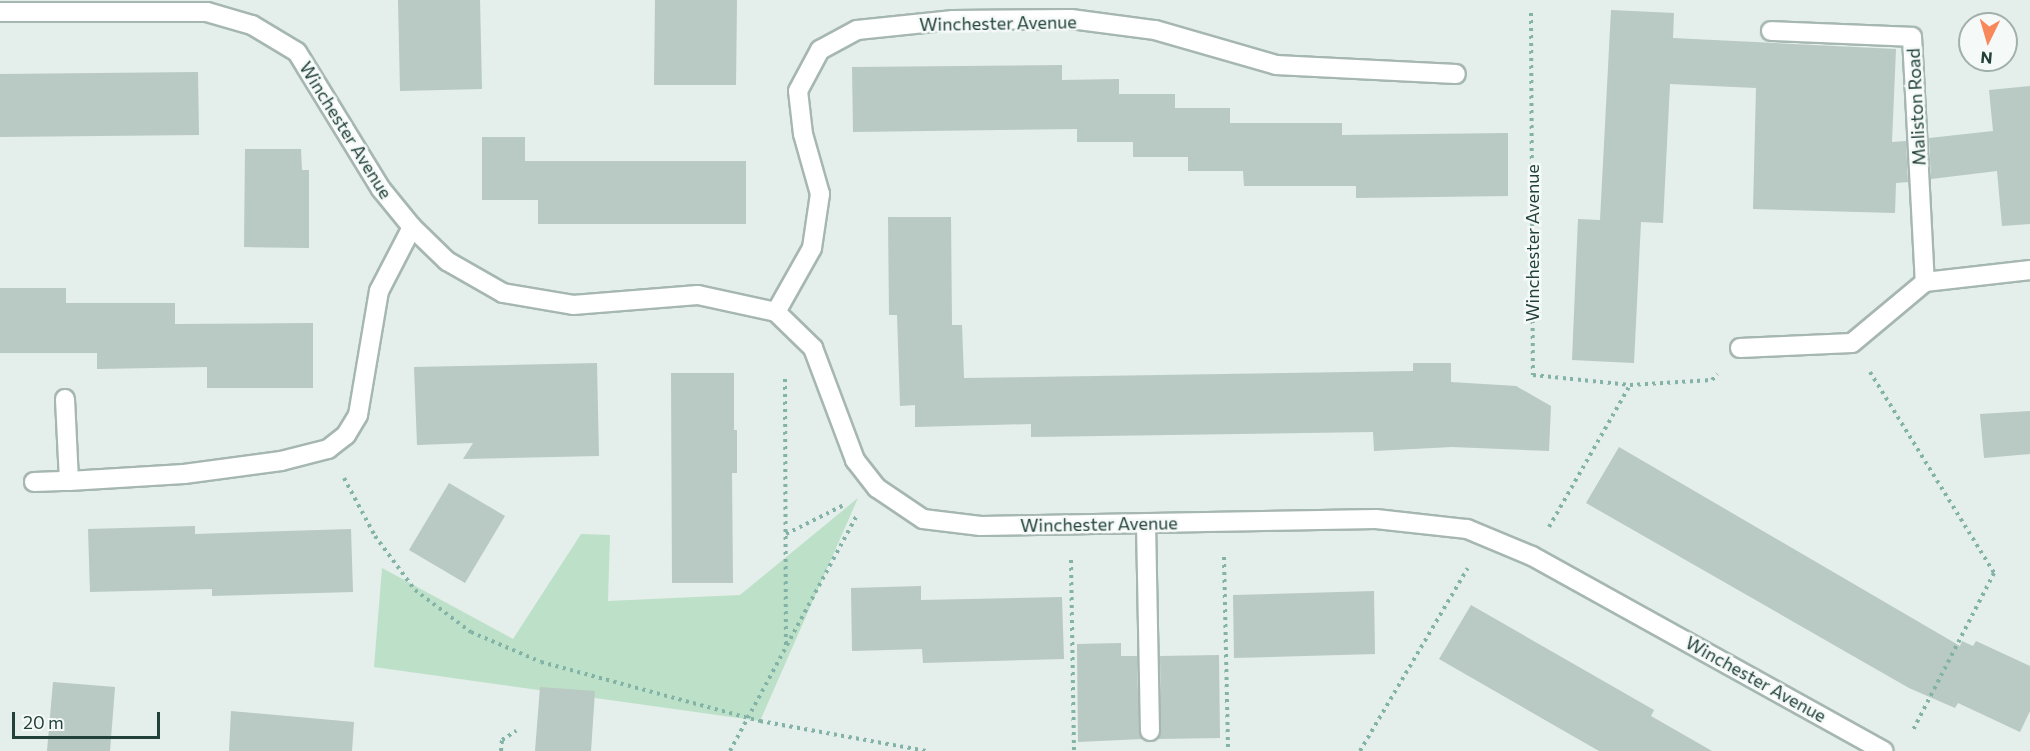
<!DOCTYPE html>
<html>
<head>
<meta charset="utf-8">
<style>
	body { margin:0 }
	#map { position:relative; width:2030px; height:751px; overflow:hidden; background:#e4eeea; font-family:Commissioner,sans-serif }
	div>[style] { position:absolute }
	.green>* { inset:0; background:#bde0c8 }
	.building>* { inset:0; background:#b9c9c3 }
	.path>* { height:4px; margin-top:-2px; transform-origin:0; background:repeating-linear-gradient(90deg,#83b3a6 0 3px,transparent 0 7.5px) }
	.roads { filter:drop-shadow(2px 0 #a6b7b2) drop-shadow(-2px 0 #a6b7b2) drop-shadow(0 2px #a6b7b2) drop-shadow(0 -2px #a6b7b2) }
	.minor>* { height:18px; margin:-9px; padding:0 9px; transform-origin:9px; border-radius:9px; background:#fff }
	span { translate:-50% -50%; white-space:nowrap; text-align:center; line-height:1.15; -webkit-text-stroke:5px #f5faf8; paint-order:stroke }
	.street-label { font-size:18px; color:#22413a }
	.north { position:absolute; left:1958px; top:12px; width:60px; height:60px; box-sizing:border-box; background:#f5faf8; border:2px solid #a1b0ac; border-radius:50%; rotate:185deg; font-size:16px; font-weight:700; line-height:24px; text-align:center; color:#22413a }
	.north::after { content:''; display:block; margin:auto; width:21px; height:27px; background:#f88759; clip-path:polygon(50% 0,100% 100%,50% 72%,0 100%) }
	.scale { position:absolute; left:12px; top:712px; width:148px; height:27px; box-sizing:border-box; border:3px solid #22413a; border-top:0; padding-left:8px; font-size:18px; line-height:21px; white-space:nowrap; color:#22413a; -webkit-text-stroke:4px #f5faf8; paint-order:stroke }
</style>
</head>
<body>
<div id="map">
	<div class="green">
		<i style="clip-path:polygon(858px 498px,760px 721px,374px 667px,382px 568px,513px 639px,581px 534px,610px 535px,608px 601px,740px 595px)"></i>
	</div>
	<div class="building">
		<i style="clip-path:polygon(398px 0,480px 0,482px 89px,400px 91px)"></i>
		<i style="clip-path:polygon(655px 0,737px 0,736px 85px,654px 85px)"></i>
		<i style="clip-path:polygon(1611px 10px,1674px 13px,1673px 38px,1896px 49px,1892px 142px,1906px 141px,1908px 182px,1896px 183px,1895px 213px,1753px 209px,1756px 88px,1670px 84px,1663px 223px,1641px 222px,1634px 363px,1572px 360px,1578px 219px,1600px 220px)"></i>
		<i style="clip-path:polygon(1062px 65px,1062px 80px,1119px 79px,1119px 94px,1175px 94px,1175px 108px,1230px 108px,1230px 123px,1342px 123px,1342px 135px,1508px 133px,1508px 196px,1356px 198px,1356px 186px,1244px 186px,1243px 171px,1188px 171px,1188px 157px,1133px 157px,1133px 142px,1077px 142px,1077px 129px,853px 132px,852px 67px)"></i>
		<i style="clip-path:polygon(198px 72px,199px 135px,0 137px,0 74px)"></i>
		<i style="clip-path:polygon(2030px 86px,2030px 224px,2002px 226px,1997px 171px,1931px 179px,1929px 138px,1993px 131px,1989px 90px)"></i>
		<i style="clip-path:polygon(482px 137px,525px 137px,525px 161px,746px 161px,746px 224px,538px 224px,538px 200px,482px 200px)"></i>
		<i style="clip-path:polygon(245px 149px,301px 149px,302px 170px,309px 170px,309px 248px,244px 247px)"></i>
		<i style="clip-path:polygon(888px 217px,951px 217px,952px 325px,962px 325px,964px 378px,1413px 371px,1413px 363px,1451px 363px,1451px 382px,1516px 386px,1551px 406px,1549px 451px,1452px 447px,1374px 451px,1373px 432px,1031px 437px,1031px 424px,915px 427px,915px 405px,900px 406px,897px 315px,889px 315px)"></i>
		<i style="clip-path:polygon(0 288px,66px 288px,66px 303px,175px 303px,175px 324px,313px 323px,313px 388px,207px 388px,207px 367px,97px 369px,97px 353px,0 353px)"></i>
		<i style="clip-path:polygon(597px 363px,599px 456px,463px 459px,473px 443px,417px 445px,414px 367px)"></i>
		<i style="clip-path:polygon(671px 373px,734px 373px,734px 430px,737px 430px,737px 473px,732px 473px,733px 583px,672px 583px)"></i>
		<i style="clip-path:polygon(2030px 411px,2030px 454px,1984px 458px,1980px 414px)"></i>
		<i style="clip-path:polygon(1619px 447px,1960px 646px,1962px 641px,1973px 646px,1976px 641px,2030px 666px,2030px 711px,2020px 732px,1958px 703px,1955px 708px,1909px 688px,1586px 503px)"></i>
		<i style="clip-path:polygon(449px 483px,505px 516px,465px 583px,409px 550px)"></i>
		<i style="clip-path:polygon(195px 526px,195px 534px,351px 529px,353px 592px,212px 596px,212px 589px,90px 592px,88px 529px)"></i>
		<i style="clip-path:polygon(921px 586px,921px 600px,1062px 597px,1064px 659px,923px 663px,922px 649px,852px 651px,851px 588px)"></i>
		<i style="clip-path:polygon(1374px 591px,1375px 654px,1234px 658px,1233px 595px)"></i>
		<i style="clip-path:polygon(1471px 605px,1654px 710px,1651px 716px,1712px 751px,1599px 751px,1439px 659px)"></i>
		<i style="clip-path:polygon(1121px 643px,1121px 656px,1137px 656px,1139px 731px,1142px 739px,1078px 742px,1077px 644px)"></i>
		<i style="clip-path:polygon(1219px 655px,1220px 738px,1158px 739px,1161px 731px,1160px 656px)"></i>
		<i style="clip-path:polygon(53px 682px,115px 687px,110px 751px,47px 751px)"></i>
		<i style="clip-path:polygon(540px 687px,595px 691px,591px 751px,535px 751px)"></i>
		<i style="clip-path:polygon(231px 711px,354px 722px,352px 751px,229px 751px)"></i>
	</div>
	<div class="path">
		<i style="left:1531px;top:13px;width:362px;rotate:89.7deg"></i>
		<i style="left:1533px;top:375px;width:98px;rotate:5.9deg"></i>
		<i style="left:1870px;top:372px;width:236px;rotate:58.3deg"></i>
		<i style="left:1994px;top:573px;width:179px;rotate:117.3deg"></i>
		<i style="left:785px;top:379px;width:267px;rotate:89.8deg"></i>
		<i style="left:344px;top:478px;width:66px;rotate:61.9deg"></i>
		<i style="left:375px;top:536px;width:67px;rotate:53.5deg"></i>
		<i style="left:415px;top:590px;width:70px;rotate:36.9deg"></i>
		<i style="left:471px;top:632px;width:76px;rotate:23.2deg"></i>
		<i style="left:541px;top:662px;width:227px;rotate:15.1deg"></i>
		<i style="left:760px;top:721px;width:169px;rotate:10.2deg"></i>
		<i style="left:1549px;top:527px;width:163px;rotate:-60.3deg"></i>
		<i style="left:1630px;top:385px;width:82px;rotate:-3.5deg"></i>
		<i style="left:1712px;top:380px;width:8px;rotate:-50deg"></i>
		<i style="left:786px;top:534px;width:65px;rotate:-26.6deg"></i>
		<i style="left:1224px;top:557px;width:194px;rotate:88.8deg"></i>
		<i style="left:1071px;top:560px;width:191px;rotate:89.1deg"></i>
		<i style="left:501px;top:751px;width:11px;rotate:-85deg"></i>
		<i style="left:502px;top:740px;width:17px;rotate:-33deg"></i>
		<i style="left:730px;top:751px;width:268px;rotate:-61.7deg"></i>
		<i style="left:1360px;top:751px;width:212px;rotate:-59.5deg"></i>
	</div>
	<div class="roads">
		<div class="minor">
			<i style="left:0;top:12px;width:207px"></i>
			<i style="left:207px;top:12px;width:47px;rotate:16.1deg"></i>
			<i style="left:252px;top:25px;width:52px;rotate:31deg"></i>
			<i style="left:297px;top:52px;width:161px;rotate:58.5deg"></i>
			<i style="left:381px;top:189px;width:49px;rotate:50.8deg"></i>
			<i style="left:412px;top:227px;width:49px;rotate:44.2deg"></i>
			<i style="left:447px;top:261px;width:64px;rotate:29.7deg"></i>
			<i style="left:503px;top:293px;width:71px;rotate:9.7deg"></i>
			<i style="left:573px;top:305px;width:125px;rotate:-4.6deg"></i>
			<i style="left:698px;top:295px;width:80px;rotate:12.3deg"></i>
			<i style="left:776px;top:312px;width:52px;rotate:44.2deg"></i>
			<i style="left:813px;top:348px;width:120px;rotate:69.4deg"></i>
			<i style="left:855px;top:460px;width:36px;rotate:52deg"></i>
			<i style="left:877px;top:488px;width:55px;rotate:34deg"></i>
			<i style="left:923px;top:519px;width:58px;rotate:6.9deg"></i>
			<i style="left:981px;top:526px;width:395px;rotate:-1deg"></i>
			<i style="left:1376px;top:519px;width:92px;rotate:6.3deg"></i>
			<i style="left:1467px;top:529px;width:70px;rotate:22.6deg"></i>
			<i style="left:1532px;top:556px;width:402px;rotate:29deg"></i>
			<i style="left:1771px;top:31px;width:141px;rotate:2.4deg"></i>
			<i style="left:1912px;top:37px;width:245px;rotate:87deg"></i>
			<i style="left:776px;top:312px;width:73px;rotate:-60.6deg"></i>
			<i style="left:812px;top:248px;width:55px;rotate:-81.6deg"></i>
			<i style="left:820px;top:194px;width:62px;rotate:-105.8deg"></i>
			<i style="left:803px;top:134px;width:43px;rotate:-96.6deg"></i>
			<i style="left:798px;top:91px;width:47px;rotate:-61.8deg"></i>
			<i style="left:820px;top:50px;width:42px;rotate:-28.4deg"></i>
			<i style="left:857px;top:30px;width:97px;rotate:-5.9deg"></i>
			<i style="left:953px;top:20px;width:118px;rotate:-0.5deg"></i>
			<i style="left:1071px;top:19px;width:85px;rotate:7.5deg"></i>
			<i style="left:1155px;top:30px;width:126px;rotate:16.1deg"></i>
			<i style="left:1276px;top:65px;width:180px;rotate:2.9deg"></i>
			<i style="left:1740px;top:348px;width:112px;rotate:-2.6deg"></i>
			<i style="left:1852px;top:343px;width:95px;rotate:-39.9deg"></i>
			<i style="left:1925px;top:282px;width:106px;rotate:-6.5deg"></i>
			<i style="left:69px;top:481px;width:115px;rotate:-3.5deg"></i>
			<i style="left:184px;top:474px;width:98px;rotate:-7.6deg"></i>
			<i style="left:281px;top:461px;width:49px;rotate:-14.3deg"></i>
			<i style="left:328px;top:449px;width:23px;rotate:-38deg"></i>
			<i style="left:346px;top:435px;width:23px;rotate:-59deg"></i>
			<i style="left:358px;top:415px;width:126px;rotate:-80.4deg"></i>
			<i style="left:379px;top:291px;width:72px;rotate:-62.7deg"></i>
			<i style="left:34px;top:482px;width:35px;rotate:-2deg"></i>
			<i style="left:69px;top:481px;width:82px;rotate:-92.8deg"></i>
			<i style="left:1146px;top:523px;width:208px;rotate:88.9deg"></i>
		</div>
	</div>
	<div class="street-label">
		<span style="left:998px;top:23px;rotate:-1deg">Winchester Avenue</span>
		<span style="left:1916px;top:107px;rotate:-93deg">Maliston Road</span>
		<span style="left:346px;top:130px;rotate:58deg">Winchester Avenue</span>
		<span style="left:1532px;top:243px;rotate:-90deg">Winchester Avenue</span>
		<span style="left:1099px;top:524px;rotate:-1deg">Winchester Avenue</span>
		<span style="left:1756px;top:679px;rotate:29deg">Winchester Avenue</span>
	</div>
	<div class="north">N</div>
	<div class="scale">20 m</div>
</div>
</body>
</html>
